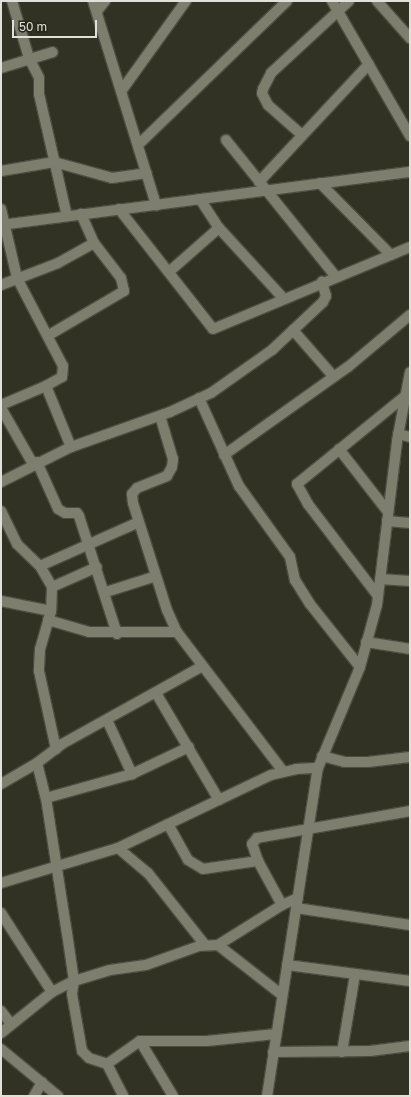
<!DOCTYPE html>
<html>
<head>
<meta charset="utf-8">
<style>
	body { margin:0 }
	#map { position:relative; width:411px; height:1097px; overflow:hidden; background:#313224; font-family:"Golos Text",sans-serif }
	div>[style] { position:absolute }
	.roads { filter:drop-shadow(1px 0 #4d4e42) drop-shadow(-1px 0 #4d4e42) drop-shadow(0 1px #4d4e42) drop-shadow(0 -1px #4d4e42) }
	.minor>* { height:10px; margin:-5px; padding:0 5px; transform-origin:5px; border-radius:5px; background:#7d7e6e }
	.tertiary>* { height:10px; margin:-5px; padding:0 5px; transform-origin:5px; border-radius:5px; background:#7d7e6e }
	span { translate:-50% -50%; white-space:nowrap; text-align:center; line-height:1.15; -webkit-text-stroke:4px #28281a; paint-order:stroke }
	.frame { position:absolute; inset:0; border:2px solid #e0e1d8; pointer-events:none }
	.scale { position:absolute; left:12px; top:20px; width:85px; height:18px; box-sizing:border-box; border:2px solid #e0e1d8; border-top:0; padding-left:5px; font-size:12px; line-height:14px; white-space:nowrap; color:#e0e1d8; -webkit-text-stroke:3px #28281a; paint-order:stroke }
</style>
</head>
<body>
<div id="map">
	<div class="roads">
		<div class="minor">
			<i style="left:12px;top:1px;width:59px;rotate:73.4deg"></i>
			<i style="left:29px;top:58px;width:22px;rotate:63deg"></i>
			<i style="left:39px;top:78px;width:16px;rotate:90deg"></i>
			<i style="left:39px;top:94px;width:125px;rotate:77.1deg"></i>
			<i style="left:93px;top:1px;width:214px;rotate:72.8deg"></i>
			<i style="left:332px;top:1px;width:156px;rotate:60deg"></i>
			<i style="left:377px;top:1px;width:50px;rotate:48.3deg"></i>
			<i style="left:97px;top:11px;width:13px;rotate:-51deg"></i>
			<i style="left:1px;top:68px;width:54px;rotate:-17.1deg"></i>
			<i style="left:122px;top:90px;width:110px;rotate:-54.3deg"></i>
			<i style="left:302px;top:135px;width:45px;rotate:-138.6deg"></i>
			<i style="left:268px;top:105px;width:13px;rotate:-117deg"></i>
			<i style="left:262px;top:93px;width:4px;rotate:-76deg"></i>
			<i style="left:263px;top:89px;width:18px;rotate:-63deg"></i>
			<i style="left:271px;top:73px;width:106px;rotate:-42.7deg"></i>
			<i style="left:226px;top:140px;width:176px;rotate:51.2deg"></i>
			<i style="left:138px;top:145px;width:207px;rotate:-44deg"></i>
			<i style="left:1px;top:171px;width:54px;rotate:-9.6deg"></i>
			<i style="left:54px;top:162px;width:60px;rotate:15.4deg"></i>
			<i style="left:112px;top:178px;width:35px;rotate:-8deg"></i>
			<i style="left:259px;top:182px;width:161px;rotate:-47deg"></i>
			<i style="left:320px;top:183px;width:101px;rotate:45.4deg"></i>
			<i style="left:200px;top:199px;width:35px;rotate:57deg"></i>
			<i style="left:219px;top:228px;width:96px;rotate:47.5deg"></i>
			<i style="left:1px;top:209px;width:71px;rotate:76.9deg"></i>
			<i style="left:17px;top:278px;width:99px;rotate:62.4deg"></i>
			<i style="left:63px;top:366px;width:11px;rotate:95deg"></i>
			<i style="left:62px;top:377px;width:18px;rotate:151deg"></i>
			<i style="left:46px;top:386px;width:66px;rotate:67.7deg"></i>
			<i style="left:119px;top:209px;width:152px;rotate:51.9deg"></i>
			<i style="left:213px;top:329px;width:213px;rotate:-22.6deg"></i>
			<i style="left:1px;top:225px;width:412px;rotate:-7.4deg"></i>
			<i style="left:170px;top:271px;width:65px;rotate:-41.3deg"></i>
			<i style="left:1px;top:285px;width:61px;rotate:-21.1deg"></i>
			<i style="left:58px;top:263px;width:41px;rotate:-29.1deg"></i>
			<i style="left:293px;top:330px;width:62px;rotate:48.9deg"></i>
			<i style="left:49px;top:335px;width:87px;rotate:-30.4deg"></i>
			<i style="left:124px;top:291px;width:13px;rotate:-103deg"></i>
			<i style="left:121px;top:278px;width:44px;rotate:-127.6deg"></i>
			<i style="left:94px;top:243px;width:32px;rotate:-114deg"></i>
			<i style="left:199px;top:398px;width:97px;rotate:65.6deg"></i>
			<i style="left:239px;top:486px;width:87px;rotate:54.3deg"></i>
			<i style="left:290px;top:557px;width:24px;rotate:78deg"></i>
			<i style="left:295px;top:580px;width:28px;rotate:58deg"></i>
			<i style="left:310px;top:604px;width:80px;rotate:51.6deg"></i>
			<i style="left:1px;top:405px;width:49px;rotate:-22.9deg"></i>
			<i style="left:1px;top:408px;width:64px;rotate:60.3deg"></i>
			<i style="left:160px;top:416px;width:45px;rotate:73.2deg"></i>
			<i style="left:173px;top:459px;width:8px;rotate:97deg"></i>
			<i style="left:172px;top:467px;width:10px;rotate:119deg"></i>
			<i style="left:167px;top:476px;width:32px;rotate:158deg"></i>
			<i style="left:137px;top:488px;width:8px;rotate:130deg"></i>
			<i style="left:132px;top:494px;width:9px;rotate:84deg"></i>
			<i style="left:133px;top:503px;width:112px;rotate:72.4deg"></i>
			<i style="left:167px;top:610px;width:24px;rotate:66deg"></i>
			<i style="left:177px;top:632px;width:175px;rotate:52.7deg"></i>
			<i style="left:398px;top:434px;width:12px;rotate:14deg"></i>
			<i style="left:339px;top:449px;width:80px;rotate:52.1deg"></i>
			<i style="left:224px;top:455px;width:152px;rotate:-35.4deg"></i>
			<i style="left:348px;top:367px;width:81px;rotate:-40deg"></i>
			<i style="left:37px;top:462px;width:51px;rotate:65.9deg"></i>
			<i style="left:58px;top:509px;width:8px;rotate:30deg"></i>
			<i style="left:65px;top:513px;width:12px"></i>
			<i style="left:77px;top:513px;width:4px;rotate:56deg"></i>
			<i style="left:79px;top:516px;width:124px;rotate:72.1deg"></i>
			<i style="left:1px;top:482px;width:78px;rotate:-26.6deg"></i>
			<i style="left:71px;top:447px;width:105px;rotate:-19.5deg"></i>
			<i style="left:170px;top:412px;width:45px;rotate:-24.9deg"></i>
			<i style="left:211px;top:393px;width:75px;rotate:-35.2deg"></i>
			<i style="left:272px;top:350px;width:70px;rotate:-43.3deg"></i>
			<i style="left:323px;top:302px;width:7px;rotate:-63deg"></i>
			<i style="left:326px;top:296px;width:15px;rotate:-106deg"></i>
			<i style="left:1px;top:511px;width:37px;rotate:64deg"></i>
			<i style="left:17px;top:544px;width:32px;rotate:44deg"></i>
			<i style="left:40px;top:566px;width:24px;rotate:60deg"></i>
			<i style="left:52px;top:587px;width:24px;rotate:92deg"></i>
			<i style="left:51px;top:611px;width:40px;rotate:106deg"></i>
			<i style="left:40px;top:649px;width:22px;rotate:93deg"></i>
			<i style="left:39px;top:671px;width:80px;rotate:77.7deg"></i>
			<i style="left:387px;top:521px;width:23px;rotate:5deg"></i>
			<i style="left:40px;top:566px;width:108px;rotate:-24deg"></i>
			<i style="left:380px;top:579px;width:30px;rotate:4deg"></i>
			<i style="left:52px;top:587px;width:49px;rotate:-24deg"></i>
			<i style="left:106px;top:592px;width:52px;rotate:-17.7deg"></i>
			<i style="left:378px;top:596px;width:116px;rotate:-127.3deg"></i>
			<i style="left:308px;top:504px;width:23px;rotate:-119deg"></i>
			<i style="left:297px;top:484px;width:138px;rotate:-39.1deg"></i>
			<i style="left:1px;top:601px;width:51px;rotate:11.3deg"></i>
			<i style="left:48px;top:620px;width:43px;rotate:16.3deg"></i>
			<i style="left:89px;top:632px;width:88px"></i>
			<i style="left:366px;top:642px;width:45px;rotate:9deg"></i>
			<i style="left:156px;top:693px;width:124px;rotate:59.5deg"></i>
			<i style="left:107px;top:720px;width:60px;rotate:65.2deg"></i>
			<i style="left:322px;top:756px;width:23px;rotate:15deg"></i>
			<i style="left:344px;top:762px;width:24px"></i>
			<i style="left:368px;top:762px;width:42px;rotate:-6.8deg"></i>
			<i style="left:37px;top:763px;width:36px;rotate:76deg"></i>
			<i style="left:46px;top:798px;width:137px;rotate:81.2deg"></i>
			<i style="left:67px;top:933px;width:49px;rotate:81.7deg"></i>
			<i style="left:74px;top:981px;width:13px;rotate:99deg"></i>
			<i style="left:72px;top:994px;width:58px;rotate:80deg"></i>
			<i style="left:82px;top:1051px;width:10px;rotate:45deg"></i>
			<i style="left:89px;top:1058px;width:19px;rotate:18deg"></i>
			<i style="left:107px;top:1064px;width:36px;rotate:63deg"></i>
			<i style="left:1px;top:784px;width:42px;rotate:-30.3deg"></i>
			<i style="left:37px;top:763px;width:31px;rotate:-37deg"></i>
			<i style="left:62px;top:744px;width:159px;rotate:-29deg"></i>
			<i style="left:46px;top:798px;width:89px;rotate:-15.6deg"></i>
			<i style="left:132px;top:774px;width:63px;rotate:-25.3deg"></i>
			<i style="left:168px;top:824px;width:41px;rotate:60.9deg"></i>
			<i style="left:188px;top:860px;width:17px;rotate:31deg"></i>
			<i style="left:203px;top:869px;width:56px;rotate:-8.3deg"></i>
			<i style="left:118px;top:848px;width:39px;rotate:40deg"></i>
			<i style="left:148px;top:873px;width:92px;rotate:51.6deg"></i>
			<i style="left:1px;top:883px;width:122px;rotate:-16.7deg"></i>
			<i style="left:118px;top:848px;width:170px;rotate:-25.5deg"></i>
			<i style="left:271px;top:775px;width:26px;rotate:-13deg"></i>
			<i style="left:296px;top:769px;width:22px;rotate:-3deg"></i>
			<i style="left:282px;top:905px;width:50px;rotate:-118.6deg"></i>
			<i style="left:258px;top:861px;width:18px;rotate:-109deg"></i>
			<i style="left:252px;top:844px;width:8px;rotate:-50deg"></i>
			<i style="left:257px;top:838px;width:155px;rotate:-10deg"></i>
			<i style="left:296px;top:908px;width:115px;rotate:8.5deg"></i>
			<i style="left:1px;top:913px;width:94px;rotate:57.2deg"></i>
			<i style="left:218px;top:945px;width:81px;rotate:38deg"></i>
			<i style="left:287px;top:965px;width:124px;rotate:7.4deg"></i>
			<i style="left:1px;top:1011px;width:16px;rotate:52deg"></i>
			<i style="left:1px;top:1033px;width:65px;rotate:-38.8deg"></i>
			<i style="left:52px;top:992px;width:25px;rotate:-27deg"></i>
			<i style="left:74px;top:981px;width:38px;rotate:-17deg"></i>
			<i style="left:110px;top:970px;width:36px;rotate:-8deg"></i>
			<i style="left:146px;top:965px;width:56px;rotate:-19.7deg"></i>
			<i style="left:199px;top:946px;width:19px;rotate:-3deg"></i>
			<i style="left:218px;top:945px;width:75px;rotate:-32deg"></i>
			<i style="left:282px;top:905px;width:17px;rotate:-24deg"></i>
			<i style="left:140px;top:1041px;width:64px;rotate:59deg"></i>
			<i style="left:1px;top:1049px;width:74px;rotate:39.5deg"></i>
			<i style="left:273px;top:1052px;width:97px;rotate:-0.6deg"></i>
			<i style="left:370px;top:1051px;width:40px;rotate:-7.1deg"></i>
			<i style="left:342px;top:1052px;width:79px;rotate:-80.5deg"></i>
			<i style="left:107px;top:1064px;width:40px;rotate:-34.9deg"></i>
			<i style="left:140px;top:1041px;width:67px"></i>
			<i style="left:207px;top:1041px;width:69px;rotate:-5.8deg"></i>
			<i style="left:34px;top:1096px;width:16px;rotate:-60deg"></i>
		</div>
		<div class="tertiary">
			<i style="left:267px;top:1096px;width:332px;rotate:-81.2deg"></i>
			<i style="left:318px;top:768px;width:109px;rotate:-67.4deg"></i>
			<i style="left:360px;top:667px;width:64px;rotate:-74.7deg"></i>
			<i style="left:377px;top:605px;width:165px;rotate:-83deg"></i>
			<i style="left:397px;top:441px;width:70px;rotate:-79.3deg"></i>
		</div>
	</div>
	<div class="frame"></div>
	<div class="scale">50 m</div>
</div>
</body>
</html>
